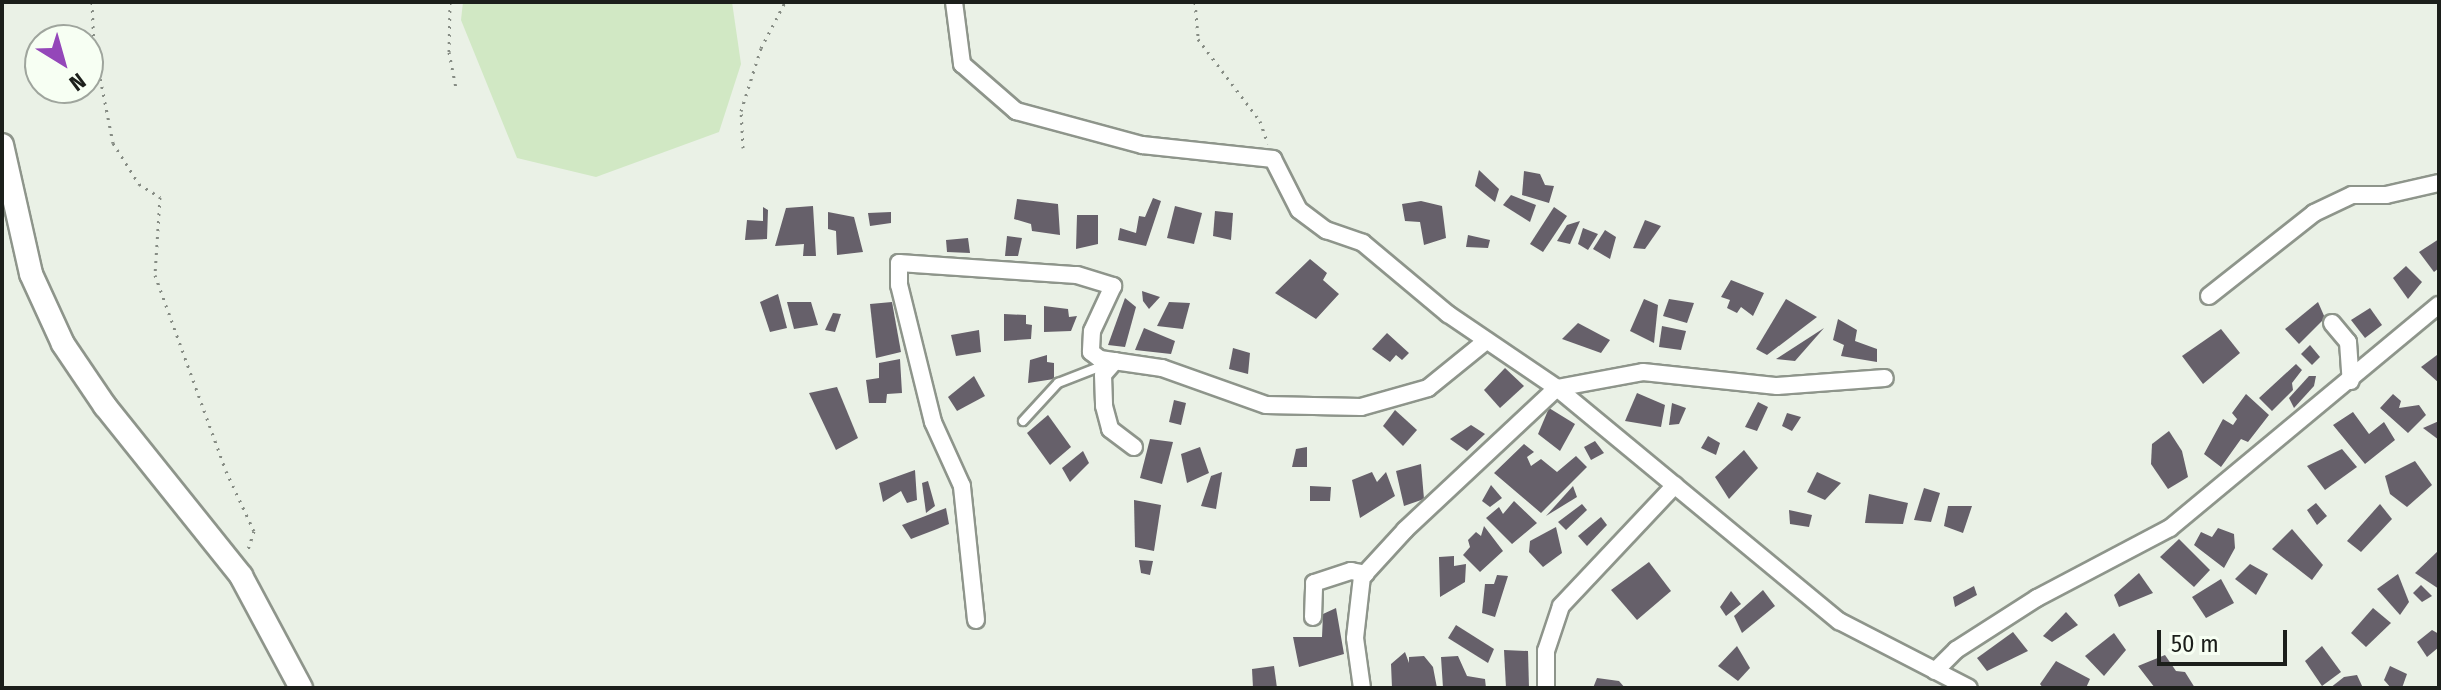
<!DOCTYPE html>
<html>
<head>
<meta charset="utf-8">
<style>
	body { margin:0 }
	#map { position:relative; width:2441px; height:690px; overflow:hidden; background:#eaf1e6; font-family:"Fira Sans Condensed",sans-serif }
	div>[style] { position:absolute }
	.green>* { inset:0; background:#d1e8c4 }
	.building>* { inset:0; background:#66606a }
	.path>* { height:3px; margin-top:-1.5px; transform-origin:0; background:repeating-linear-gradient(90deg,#868c84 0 2px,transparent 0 8px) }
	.roads { filter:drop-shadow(2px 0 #8e958b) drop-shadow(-2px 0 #8e958b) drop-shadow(0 2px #8e958b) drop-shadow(0 -2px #8e958b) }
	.service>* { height:8px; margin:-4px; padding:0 4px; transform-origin:4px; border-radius:4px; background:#fff }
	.minor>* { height:16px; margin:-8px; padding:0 8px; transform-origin:8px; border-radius:8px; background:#fff }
	.secondary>* { height:22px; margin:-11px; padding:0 11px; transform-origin:11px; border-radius:11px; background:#fff }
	span { translate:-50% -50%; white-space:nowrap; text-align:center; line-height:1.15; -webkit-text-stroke:8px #f7fff3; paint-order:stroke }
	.frame { position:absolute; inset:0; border:4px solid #1c1f1b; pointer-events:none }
	.north { position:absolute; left:24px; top:24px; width:80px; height:80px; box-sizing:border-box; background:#f7fff3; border:2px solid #9fa59d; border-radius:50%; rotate:143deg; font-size:22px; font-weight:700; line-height:32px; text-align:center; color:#1c1f1b }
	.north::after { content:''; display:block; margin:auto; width:28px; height:36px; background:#9447b9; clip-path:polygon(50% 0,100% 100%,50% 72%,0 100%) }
	.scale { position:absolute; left:2157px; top:630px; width:130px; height:36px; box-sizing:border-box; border:4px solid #1c1f1b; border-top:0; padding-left:10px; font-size:24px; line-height:28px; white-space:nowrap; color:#1c1f1b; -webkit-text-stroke:6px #f7fff3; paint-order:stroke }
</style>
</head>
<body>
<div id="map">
	<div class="green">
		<i style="clip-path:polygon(463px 2px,732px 2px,741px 64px,719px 132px,596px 177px,517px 158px,461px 20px)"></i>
	</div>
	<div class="building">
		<i style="clip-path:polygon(1479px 170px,1499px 189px,1495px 202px,1475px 186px)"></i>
		<i style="clip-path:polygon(1524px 171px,1540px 174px,1545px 185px,1554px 186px,1549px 203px,1522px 195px)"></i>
		<i style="clip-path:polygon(1511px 195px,1536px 205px,1530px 222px,1503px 205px)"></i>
		<i style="clip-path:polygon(1153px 198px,1161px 201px,1146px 246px,1118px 240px,1120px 228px,1136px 233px,1139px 216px,1145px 217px)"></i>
		<i style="clip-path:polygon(1017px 199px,1058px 204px,1060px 235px,1032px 231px,1031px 224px,1014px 219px)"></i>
		<i style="clip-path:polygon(1421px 201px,1442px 206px,1446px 238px,1424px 245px,1420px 222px,1405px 221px,1402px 204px)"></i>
		<i style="clip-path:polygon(813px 206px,816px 256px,803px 256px,804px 244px,775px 246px,786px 208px)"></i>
		<i style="clip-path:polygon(1175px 206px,1202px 213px,1194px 244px,1167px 238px)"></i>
		<i style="clip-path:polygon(763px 207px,768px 210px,767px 239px,745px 240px,747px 220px,763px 221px)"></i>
		<i style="clip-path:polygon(1554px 207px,1567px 216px,1543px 252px,1530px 244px)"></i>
		<i style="clip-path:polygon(1215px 211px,1233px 213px,1231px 240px,1213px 236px)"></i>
		<i style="clip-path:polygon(828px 212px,854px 217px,863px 252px,837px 255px,836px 231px,828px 229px)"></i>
		<i style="clip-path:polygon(891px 212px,891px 223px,870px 226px,868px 213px)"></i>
		<i style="clip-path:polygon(1077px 215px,1098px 215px,1098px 244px,1076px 249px)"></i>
		<i style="clip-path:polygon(1645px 220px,1661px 226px,1645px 249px,1633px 248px)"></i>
		<i style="clip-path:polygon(1580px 221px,1570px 244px,1557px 241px,1567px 225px)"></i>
		<i style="clip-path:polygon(1583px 228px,1598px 234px,1588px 250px,1578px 244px)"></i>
		<i style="clip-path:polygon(1605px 230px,1616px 237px,1610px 259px,1593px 249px)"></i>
		<i style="clip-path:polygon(1468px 235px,1490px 240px,1488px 248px,1466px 247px)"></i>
		<i style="clip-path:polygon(1007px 236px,1022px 238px,1018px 256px,1005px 256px)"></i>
		<i style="clip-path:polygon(968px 238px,970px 253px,947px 252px,946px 240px)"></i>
		<i style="clip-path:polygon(2439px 239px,2439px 268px,2434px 272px,2419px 252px)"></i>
		<i style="clip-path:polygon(1310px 259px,1327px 273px,1323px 280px,1339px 294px,1316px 319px,1275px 293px)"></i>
		<i style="clip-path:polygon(2406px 266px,2422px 282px,2408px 299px,2393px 278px)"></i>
		<i style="clip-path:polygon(1731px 280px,1764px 293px,1753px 316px,1741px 307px,1737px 313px,1727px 308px,1730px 300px,1721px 297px)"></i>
		<i style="clip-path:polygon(1142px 291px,1160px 297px,1149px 309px,1143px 301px)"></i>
		<i style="clip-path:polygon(778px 294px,787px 328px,770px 332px,760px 302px)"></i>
		<i style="clip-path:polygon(1125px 298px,1136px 307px,1125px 347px,1108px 345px)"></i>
		<i style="clip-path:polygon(1644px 299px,1658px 305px,1654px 343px,1630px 331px)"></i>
		<i style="clip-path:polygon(1669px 299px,1694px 303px,1687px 323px,1663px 316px)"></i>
		<i style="clip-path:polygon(1786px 299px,1817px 317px,1767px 355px,1756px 349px)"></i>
		<i style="clip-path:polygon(787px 302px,811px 302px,818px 325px,794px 329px)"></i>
		<i style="clip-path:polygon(892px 302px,901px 352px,876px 358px,870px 304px)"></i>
		<i style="clip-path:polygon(1169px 302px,1190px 303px,1183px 329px,1157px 326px)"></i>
		<i style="clip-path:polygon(2318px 302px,2325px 318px,2299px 344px,2285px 329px)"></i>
		<i style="clip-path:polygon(1044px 306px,1068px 309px,1069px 317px,1077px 316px,1071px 331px,1044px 332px)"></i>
		<i style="clip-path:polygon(2370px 308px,2382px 325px,2365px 338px,2351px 320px)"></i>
		<i style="clip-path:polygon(833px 313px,841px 314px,835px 332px,825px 330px)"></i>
		<i style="clip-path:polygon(1004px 314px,1026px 315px,1026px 324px,1032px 325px,1031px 339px,1004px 341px)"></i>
		<i style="clip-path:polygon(1838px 319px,1857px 330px,1855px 341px,1877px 349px,1877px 362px,1841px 356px,1844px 345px,1833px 340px)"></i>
		<i style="clip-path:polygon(1578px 323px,1610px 340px,1601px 353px,1562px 339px)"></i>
		<i style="clip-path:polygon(1662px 326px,1686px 331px,1681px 350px,1659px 347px)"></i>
		<i style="clip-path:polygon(1144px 328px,1175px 341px,1171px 354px,1135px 350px)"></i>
		<i style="clip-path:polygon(1824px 328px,1795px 361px,1776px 359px)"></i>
		<i style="clip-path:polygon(2221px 329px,2240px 353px,2203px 384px,2182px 356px)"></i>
		<i style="clip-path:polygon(979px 330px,981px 352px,956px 356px,951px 335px)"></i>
		<i style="clip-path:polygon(1387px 333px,1409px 353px,1402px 360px,1396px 355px,1390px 362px,1372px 349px)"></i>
		<i style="clip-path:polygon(2310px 345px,2320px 357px,2312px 365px,2301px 354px)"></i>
		<i style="clip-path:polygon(1233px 348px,1250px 353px,1248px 374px,1229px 369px)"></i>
		<i style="clip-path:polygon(1047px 355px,1047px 362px,1054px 363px,1054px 379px,1028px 383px,1030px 360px)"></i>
		<i style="clip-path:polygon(2437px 355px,2439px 357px,2439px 383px,2421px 367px)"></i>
		<i style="clip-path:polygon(900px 359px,902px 393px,887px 394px,886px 403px,869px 403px,866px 380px,879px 378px,879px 363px)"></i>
		<i style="clip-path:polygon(2296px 364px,2302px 370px,2292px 383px,2293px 390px,2272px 411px,2259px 398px)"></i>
		<i style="clip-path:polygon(1505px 368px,1524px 386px,1500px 408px,1484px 390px)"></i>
		<i style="clip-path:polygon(974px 376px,985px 396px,957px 411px,948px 397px)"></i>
		<i style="clip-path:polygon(2309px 376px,2316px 376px,2314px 386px,2294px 408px,2289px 398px)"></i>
		<i style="clip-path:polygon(837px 387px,858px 438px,836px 450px,809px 393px)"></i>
		<i style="clip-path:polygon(1637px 393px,1665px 405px,1661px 427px,1625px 421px)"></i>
		<i style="clip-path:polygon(2246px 394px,2269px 415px,2248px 442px,2241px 439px,2221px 467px,2204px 454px,2223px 419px,2233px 425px,2237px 419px,2232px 413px)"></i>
		<i style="clip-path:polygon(2393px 394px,2401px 401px,2399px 408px,2419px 405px,2426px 415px,2408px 433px,2380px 408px)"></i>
		<i style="clip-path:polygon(1174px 400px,1186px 403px,1181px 425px,1169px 422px)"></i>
		<i style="clip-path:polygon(1758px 402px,1768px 407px,1757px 431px,1745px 427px)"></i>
		<i style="clip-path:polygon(1672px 403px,1686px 408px,1679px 424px,1669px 425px)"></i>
		<i style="clip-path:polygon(1549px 408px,1575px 424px,1560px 451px,1538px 434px)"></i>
		<i style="clip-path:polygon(1395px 410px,1417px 430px,1403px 446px,1383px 426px)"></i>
		<i style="clip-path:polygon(2353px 412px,2369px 434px,2384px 422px,2395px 440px,2365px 464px,2333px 425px)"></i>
		<i style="clip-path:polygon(1787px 413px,1801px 417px,1792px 431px,1782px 426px)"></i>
		<i style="clip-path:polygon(1048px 415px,1071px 447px,1050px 465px,1027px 433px)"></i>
		<i style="clip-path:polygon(2439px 421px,2439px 440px,2423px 428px)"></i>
		<i style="clip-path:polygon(1471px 425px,1485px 434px,1467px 451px,1450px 439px)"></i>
		<i style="clip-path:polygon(2169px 431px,2182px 451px,2188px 477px,2168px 489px,2151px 464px,2152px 444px)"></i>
		<i style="clip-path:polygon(1708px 436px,1720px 443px,1716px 455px,1701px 448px)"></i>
		<i style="clip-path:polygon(1150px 439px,1173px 442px,1162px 484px,1140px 478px)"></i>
		<i style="clip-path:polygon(1595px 441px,1604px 453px,1591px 460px,1584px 447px)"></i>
		<i style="clip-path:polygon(1524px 444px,1534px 452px,1527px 457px,1531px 466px,1541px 459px,1557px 472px,1576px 456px,1587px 467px,1541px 513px,1494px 473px)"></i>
		<i style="clip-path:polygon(1200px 447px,1209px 473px,1187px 483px,1181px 454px)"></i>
		<i style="clip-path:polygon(1307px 447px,1307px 467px,1292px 467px,1296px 449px)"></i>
		<i style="clip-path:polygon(2342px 449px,2357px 467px,2325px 490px,2307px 466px)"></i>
		<i style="clip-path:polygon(1744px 450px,1758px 468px,1729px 499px,1715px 477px)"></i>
		<i style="clip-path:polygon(1083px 451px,1089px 463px,1070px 482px,1062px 468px)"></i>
		<i style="clip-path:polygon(2415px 461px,2432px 485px,2407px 507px,2390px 494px,2385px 476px)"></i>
		<i style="clip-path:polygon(1421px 464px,1424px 499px,1404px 506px,1396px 471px)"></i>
		<i style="clip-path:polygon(915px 470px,917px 500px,907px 503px,901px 491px,883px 502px,879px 483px)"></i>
		<i style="clip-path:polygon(1222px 472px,1216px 509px,1201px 506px,1211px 476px)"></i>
		<i style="clip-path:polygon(1372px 472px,1377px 482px,1386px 472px,1395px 496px,1360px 518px,1352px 480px)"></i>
		<i style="clip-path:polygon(1817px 472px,1841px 483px,1825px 500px,1807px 492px)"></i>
		<i style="clip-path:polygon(928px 481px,935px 506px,926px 513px,922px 483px)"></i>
		<i style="clip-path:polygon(1491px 485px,1502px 498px,1490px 507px,1482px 501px)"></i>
		<i style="clip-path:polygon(1310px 486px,1331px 487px,1330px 501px,1310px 501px)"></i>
		<i style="clip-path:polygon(1573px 486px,1577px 497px,1546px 516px)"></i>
		<i style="clip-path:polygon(1924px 488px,1940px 493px,1931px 522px,1914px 520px)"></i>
		<i style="clip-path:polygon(1869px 494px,1908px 503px,1903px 524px,1865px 523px)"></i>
		<i style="clip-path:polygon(1134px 500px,1161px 505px,1154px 551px,1135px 547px)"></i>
		<i style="clip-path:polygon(1514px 501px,1537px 523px,1512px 544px,1486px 518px,1499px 507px,1503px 514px)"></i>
		<i style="clip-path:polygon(2316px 503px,2327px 516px,2317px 525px,2307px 510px)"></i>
		<i style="clip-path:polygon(1582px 504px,1587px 510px,1566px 530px,1558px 522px)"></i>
		<i style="clip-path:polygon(2380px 504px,2392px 519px,2361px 552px,2347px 541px)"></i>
		<i style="clip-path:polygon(1948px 506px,1972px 506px,1963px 533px,1944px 526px)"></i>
		<i style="clip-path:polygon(946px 508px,949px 524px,937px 529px,911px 539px,902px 525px)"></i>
		<i style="clip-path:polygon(1789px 510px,1812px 515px,1809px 527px,1790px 524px)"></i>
		<i style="clip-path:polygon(1601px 517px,1607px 525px,1587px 546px,1578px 536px)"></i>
		<i style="clip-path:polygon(1484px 526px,1503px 551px,1480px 572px,1463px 555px,1470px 547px,1468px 540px,1476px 532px,1481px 536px)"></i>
		<i style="clip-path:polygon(1556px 527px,1562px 553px,1543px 567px,1529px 552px,1530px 541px)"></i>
		<i style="clip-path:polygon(2218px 528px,2234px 534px,2235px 548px,2224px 568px,2194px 545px,2201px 532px,2212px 537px)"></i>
		<i style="clip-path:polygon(2292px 529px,2323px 565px,2312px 580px,2272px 549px)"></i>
		<i style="clip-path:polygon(2179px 539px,2210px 570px,2194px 587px,2160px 557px)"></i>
		<i style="clip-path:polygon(2439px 550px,2439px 589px,2415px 573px)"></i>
		<i style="clip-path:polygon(1454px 556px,1454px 566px,1466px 564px,1465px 582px,1440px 597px,1439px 557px)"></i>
		<i style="clip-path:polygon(1139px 560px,1153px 561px,1150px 575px,1141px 573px)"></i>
		<i style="clip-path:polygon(1649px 562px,1671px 591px,1637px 620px,1611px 590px)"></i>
		<i style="clip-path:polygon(2250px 564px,2268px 574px,2256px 595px,2235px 579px)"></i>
		<i style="clip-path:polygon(2139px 573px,2153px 593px,2119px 607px,2114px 595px)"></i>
		<i style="clip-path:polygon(2398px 574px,2409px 602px,2400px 615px,2377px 589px)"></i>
		<i style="clip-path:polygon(1497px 575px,1508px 576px,1495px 617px,1482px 613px,1485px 584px,1494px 584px)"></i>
		<i style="clip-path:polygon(2221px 579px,2234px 603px,2206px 618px,2192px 597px)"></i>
		<i style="clip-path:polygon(2421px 585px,2432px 596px,2422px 602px,2413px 593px)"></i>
		<i style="clip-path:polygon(1974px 586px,1977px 595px,1955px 607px,1953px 597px)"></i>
		<i style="clip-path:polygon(1763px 590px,1775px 606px,1742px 633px,1734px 616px)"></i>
		<i style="clip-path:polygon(1731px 591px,1741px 604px,1726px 616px,1720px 607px)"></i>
		<i style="clip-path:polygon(1336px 608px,1344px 654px,1299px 667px,1293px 637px,1322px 637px,1323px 614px)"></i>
		<i style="clip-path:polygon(2373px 608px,2391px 623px,2366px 647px,2351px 633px)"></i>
		<i style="clip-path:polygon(2066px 612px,2078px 625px,2052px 642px,2043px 636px)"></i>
		<i style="clip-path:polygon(1456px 625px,1494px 649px,1488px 663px,1448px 638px)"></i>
		<i style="clip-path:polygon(2432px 630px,2439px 634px,2439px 647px,2427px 657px,2417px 642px)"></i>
		<i style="clip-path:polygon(2013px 632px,2028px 651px,1987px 671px,1977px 658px)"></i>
		<i style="clip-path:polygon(2114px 633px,2126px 650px,2104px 676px,2085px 656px)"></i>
		<i style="clip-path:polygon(1737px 646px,1750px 668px,1738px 681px,1718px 666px)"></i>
		<i style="clip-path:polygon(2322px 646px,2341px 672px,2322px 686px,2305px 661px)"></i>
		<i style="clip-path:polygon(1504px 650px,1528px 651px,1529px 688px,1506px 688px)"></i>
		<i style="clip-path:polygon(1405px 652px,1409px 663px,1409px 657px,1424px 656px,1433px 667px,1437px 688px,1392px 688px,1391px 664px)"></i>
		<i style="clip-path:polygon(2165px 655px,2176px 671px,2185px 672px,2195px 688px,2155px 688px,2138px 666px)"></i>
		<i style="clip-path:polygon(1458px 656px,1467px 676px,1485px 679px,1486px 688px,1443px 688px,1441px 657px)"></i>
		<i style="clip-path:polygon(2056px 661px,2090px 679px,2086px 688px,2043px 688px,2040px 684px)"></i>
		<i style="clip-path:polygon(1274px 666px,1277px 688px,1253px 688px,1252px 669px)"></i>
		<i style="clip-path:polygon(2390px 666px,2407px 674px,2402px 688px,2391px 688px,2384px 680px)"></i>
		<i style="clip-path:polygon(2357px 675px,2363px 688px,2330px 688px,2344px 677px)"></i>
		<i style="clip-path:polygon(1597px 678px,1619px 681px,1625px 688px,1593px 688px)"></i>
	</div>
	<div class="path">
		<i style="left:92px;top:2px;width:45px;rotate:87.5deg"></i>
		<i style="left:94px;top:47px;width:98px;rotate:78.8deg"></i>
		<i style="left:113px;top:143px;width:49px;rotate:57.6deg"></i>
		<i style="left:139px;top:184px;width:25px;rotate:32deg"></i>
		<i style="left:160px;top:197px;width:78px;rotate:93.7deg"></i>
		<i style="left:155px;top:275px;width:208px;rotate:70.1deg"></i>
		<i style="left:226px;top:471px;width:66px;rotate:65deg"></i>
		<i style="left:254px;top:531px;width:23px;rotate:108deg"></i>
		<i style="left:450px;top:2px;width:50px;rotate:91.1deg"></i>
		<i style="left:449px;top:52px;width:37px;rotate:79deg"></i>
		<i style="left:1195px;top:2px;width:37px;rotate:85deg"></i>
		<i style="left:1198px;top:39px;width:103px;rotate:52.9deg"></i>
		<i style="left:1260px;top:121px;width:24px;rotate:71deg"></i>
		<i style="left:743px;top:148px;width:37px;rotate:-93deg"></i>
		<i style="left:741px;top:111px;width:66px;rotate:-72.4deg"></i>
		<i style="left:761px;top:48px;width:52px;rotate:-62.4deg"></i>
	</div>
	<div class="roads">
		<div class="service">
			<i style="left:1023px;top:421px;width:52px;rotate:-47.4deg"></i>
			<i style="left:1058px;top:383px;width:53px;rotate:-21.2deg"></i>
		</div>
		<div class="minor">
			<i style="left:954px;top:2px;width:63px;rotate:82.6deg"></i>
			<i style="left:962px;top:64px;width:72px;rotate:41deg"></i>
			<i style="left:1016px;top:111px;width:131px;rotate:15.1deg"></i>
			<i style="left:1142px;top:145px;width:132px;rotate:6.1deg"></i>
			<i style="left:1273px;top:159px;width:57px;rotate:63deg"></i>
			<i style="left:1299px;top:210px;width:34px;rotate:37deg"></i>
			<i style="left:1326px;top:230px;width:39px;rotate:19deg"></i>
			<i style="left:1363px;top:243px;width:111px;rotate:39.9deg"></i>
			<i style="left:1448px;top:314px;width:132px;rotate:34.2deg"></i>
			<i style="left:1557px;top:388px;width:366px;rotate:39.6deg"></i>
			<i style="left:1839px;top:621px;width:146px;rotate:27.3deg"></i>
			<i style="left:2209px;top:296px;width:134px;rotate:-38.3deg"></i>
			<i style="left:2314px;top:213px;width:42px;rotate:-25.3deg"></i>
			<i style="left:2352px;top:195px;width:34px"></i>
			<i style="left:2386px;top:195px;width:54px;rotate:-12.8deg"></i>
			<i style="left:2332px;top:323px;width:25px;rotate:50deg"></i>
			<i style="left:2348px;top:342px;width:39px;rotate:86deg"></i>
			<i style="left:1115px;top:361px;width:18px;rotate:131deg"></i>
			<i style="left:1103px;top:375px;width:31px;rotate:88deg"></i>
			<i style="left:1104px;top:406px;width:24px;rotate:75deg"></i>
			<i style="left:1110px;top:429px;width:30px;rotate:37deg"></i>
			<i style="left:1313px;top:617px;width:34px;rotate:-88deg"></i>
			<i style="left:1314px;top:583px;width:39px;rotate:-18deg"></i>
			<i style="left:1351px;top:571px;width:15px;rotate:11deg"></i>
			<i style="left:976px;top:620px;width:135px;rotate:-96deg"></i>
			<i style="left:962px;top:486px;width:70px;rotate:-114.4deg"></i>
			<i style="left:933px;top:422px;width:141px;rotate:-103.9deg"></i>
			<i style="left:899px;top:285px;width:22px;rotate:-90deg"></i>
			<i style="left:899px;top:263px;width:178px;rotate:3.9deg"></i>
			<i style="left:1077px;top:275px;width:38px;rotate:17deg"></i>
			<i style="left:1113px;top:286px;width:50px;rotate:115deg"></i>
			<i style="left:1092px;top:331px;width:21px;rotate:93deg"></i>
			<i style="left:1091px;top:352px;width:11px;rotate:38deg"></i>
			<i style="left:1100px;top:359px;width:63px;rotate:8.3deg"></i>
			<i style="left:1162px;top:368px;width:110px;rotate:19.6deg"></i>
			<i style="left:1266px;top:405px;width:95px;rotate:1.2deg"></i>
			<i style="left:1361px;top:407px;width:70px;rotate:-15.8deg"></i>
			<i style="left:1428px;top:388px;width:75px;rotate:-39deg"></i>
			<i style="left:1935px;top:671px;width:30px;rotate:-45deg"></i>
			<i style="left:1956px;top:650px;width:96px;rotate:-32.7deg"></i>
			<i style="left:2037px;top:598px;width:150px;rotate:-27.8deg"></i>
			<i style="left:2170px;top:528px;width:349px;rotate:-39.7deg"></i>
			<i style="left:1362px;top:688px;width:50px;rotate:-98deg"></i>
			<i style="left:1355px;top:638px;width:61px;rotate:-83.5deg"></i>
			<i style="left:1362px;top:577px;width:64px;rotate:-47.5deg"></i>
			<i style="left:1405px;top:530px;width:208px;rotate:-43.1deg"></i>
			<i style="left:1557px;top:388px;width:87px;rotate:-10.5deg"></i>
			<i style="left:1643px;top:372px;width:135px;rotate:6deg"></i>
			<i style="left:1777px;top:386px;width:108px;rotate:-4.2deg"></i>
			<i style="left:1546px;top:688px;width:37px;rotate:-90deg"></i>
			<i style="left:1546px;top:651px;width:47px;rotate:-71.6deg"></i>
			<i style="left:1561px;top:606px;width:166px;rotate:-46.7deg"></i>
		</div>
		<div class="secondary">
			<i style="left:2px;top:145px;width:132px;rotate:77.3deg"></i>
			<i style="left:31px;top:274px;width:77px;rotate:65.4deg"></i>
			<i style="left:63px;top:344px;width:75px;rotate:55.9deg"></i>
			<i style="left:105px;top:406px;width:218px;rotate:51.3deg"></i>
			<i style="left:241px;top:576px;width:127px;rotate:61.8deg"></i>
		</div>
	</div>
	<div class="frame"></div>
	<div class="north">N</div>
	<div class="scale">50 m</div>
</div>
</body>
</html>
